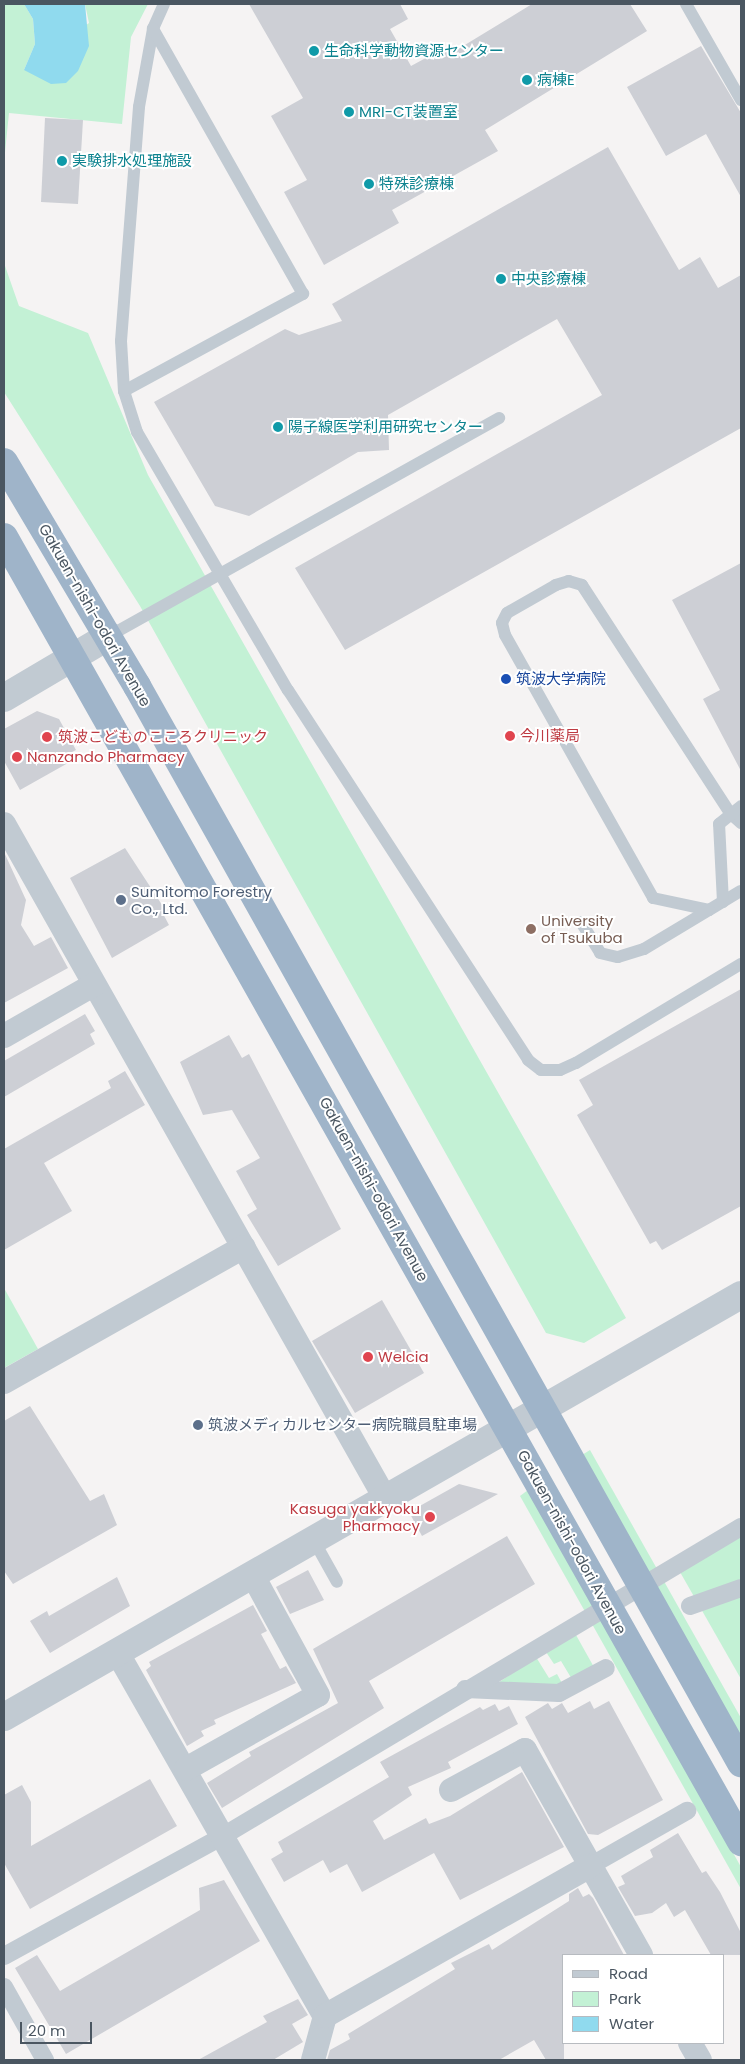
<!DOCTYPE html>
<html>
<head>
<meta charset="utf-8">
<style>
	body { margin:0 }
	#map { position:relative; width:745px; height:2064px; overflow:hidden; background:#f5f3f3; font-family:Poppins,"Noto Sans JP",sans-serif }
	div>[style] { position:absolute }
	.green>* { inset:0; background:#c3f1d5 }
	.water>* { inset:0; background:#90daee }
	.building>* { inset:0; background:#cdcfd5 }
	.service>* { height:12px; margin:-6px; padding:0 6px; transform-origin:6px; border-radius:6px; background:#c1cad2 }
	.pedestrian>* { height:18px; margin:-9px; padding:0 9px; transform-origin:9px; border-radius:9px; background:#c1cad2 }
	.minor>* { height:24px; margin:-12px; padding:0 12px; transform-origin:12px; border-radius:12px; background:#c1cad2 }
	.tertiary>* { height:28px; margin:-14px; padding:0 14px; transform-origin:14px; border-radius:14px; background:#c1cad2 }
	.trunk>* { height:28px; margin:-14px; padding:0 14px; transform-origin:14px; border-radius:14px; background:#9fb4c9 }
	.dots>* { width:14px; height:14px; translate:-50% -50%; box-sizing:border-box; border:2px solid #fff; border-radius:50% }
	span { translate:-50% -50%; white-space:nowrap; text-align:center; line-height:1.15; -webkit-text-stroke:4px #fff; paint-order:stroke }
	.culture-label { font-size:15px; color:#0d838f }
	.left { translate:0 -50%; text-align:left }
	.street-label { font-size:15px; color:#4a5661 }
	.transit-label { font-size:15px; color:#164399 }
	.health-label { font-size:15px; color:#be3a42 }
	.right { translate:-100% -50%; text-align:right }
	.service-label { font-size:15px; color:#4e5e75 }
	.education-label { font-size:15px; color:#785e54 }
	.frame { position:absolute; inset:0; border:5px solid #4a5661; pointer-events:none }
	.legend { position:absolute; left:562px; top:1954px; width:162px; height:90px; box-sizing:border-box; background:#fff; border:1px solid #b7bbc0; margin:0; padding:6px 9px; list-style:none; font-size:15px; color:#4a5661 }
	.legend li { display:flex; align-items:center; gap:10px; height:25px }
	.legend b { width:25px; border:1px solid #b7bbc0 }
	.scale { position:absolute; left:20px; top:2022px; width:72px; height:22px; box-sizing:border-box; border:2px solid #4a5661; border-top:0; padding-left:6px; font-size:15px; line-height:18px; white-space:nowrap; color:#4a5661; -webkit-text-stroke:4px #fff; paint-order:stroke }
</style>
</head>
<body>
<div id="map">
	<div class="green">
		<i style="clip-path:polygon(4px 4px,24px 4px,33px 19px,35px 44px,24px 70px,89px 23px,85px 4px,148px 4px,131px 37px,122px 124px,9px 113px,4px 162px)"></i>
		<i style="clip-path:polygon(4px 263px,19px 306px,88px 333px,148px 475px,626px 1318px,584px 1343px,546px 1333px,140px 606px,4px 392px)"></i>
		<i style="clip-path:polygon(4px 1288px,38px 1349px,4px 1368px)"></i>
		<i style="clip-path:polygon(590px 1450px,741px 1718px,741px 1738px,582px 1455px)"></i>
		<i style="clip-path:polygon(528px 1490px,741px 1867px,741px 1889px,520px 1496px)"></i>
		<i style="clip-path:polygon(741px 1536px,741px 1679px,680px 1572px)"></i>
		<i style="clip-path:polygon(576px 1635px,595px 1669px,573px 1681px,561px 1661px,554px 1664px,546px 1652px)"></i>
		<i style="clip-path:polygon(536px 1657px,549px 1678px,557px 1674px,563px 1685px,489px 1689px)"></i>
	</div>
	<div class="water">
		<i style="clip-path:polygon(24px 4px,85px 4px,89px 46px,78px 71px,66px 83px,51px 84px,24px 70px,35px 44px,33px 19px)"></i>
	</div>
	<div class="building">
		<i style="clip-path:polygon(249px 4px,400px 4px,408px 19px,390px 29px,411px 66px,446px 47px,450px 54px,532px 4px,630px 4px,647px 31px,485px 130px,498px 151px,392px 210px,399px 223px,324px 265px,284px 192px,307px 180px,271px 116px,303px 98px)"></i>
		<i style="clip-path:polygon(701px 46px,741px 113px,741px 197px,706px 134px,666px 156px,627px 87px)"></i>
		<i style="clip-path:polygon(45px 118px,83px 120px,78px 204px,41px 202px)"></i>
		<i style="clip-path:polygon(608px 147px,679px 270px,700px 257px,718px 288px,741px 275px,741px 428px,345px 650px,295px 568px,602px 395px,557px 319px,388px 415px,389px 450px,358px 452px,249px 516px,215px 506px,154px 402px,285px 329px,299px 335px,342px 321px,332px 304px)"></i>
		<i style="clip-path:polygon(741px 563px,741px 771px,703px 699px,720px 690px,672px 600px)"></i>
		<i style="clip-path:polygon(37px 711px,59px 719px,76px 750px,64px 756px,68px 763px,20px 790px,4px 761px,4px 729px)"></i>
		<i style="clip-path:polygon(125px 848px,164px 908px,161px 910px,169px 925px,112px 958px,70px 878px)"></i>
		<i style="clip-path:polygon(4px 852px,26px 900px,21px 925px,34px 946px,51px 937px,68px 968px,4px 1003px)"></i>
		<i style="clip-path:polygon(741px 989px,741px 1206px,662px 1250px,656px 1241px,650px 1244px,577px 1115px,593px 1105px,579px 1080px)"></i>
		<i style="clip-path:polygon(85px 1014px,95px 1031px,90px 1034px,95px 1044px,4px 1097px,4px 1061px)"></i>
		<i style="clip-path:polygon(229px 1035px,242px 1058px,249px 1054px,341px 1229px,278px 1266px,247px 1215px,257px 1209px,236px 1171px,260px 1158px,232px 1110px,203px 1115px,180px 1062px)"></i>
		<i style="clip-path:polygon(125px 1071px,145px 1105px,44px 1163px,72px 1211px,4px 1250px,4px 1149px,111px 1088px,108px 1081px)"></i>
		<i style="clip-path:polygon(382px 1300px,424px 1373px,355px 1413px,312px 1341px)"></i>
		<i style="clip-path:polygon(30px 1406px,90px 1501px,104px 1494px,117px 1525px,13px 1584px,4px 1571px,4px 1421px)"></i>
		<i style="clip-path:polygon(459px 1484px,498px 1494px,422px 1536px,409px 1512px)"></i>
		<i style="clip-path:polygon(507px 1536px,535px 1584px,369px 1681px,384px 1708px,222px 1808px,207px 1783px,251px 1756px,249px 1752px,338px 1703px,313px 1649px)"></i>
		<i style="clip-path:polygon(308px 1570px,324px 1600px,290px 1614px,276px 1587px)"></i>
		<i style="clip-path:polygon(117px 1577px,130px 1606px,50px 1653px,30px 1621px,47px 1611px,49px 1616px)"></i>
		<i style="clip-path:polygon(253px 1605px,267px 1631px,261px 1634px,280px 1669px,286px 1666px,296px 1683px,214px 1720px,216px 1724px,201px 1731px,204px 1736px,187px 1746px,146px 1670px,151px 1666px,149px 1662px)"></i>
		<i style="clip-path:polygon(590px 1701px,594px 1709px,609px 1701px,663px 1800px,598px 1835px,588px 1834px,525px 1717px,548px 1703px,552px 1709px,562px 1703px,568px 1713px)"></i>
		<i style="clip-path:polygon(495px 1704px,499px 1711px,509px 1706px,518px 1724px,448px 1762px,451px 1768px,408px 1787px,412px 1795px,373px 1821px,384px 1840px,426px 1818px,429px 1824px,450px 1816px,522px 1772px,564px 1847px,460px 1900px,434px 1853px,362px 1892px,347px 1864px,330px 1873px,323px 1860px,284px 1882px,271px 1859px,283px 1852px,278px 1842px,389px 1777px,380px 1762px,480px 1707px,483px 1710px)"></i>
		<i style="clip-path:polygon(150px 1779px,177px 1826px,30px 1909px,4px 1863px,4px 1795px,22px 1785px,31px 1802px,31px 1846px)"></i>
		<i style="clip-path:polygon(678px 1833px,702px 1873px,706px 1871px,720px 1892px,741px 1933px,741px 1955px,711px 1955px,685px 1910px,674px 1917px,666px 1903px,652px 1913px,635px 1916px,618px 1887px,625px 1884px,621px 1876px,653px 1857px,650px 1850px)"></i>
		<i style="clip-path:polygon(224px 1880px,260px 1941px,66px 2054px,15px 1968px,37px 1955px,60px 1991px,200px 1910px,199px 1888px)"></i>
		<i style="clip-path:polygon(578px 1888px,583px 1897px,589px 1894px,593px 1898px,624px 1955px,564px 1955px,564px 2060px,546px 2060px,534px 2040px,499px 2060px,327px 2060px,330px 2050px,350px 2039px,348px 2034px,455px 1969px,451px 1963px,489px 1944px,492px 1950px,569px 1901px,569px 1894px)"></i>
		<i style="clip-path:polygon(298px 1999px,308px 2015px,292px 2024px,303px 2042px,273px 2060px,198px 2060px,267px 2022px,263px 2016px)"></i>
	</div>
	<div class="service">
		<i style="left:164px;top:4px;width:27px;rotate:114deg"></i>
		<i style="left:153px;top:29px;width:79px;rotate:100.2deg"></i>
		<i style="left:139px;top:107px;width:235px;rotate:94.4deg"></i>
		<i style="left:121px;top:341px;width:50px;rotate:86.6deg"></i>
		<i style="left:124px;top:391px;width:43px;rotate:72.4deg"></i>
		<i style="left:137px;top:432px;width:299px;rotate:59.7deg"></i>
		<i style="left:288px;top:690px;width:441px;rotate:57deg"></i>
		<i style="left:528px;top:1060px;width:16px;rotate:38deg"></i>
		<i style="left:541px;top:1070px;width:19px"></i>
		<i style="left:560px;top:1070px;width:17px;rotate:-24deg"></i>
		<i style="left:576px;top:1063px;width:192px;rotate:-31deg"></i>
		<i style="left:686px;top:4px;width:111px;rotate:60.2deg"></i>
		<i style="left:124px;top:391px;width:204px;rotate:-28.5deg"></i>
		<i style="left:303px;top:294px;width:305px;rotate:-119.5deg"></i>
		<i style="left:109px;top:636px;width:447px;rotate:-29.2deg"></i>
		<i style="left:741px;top:823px;width:15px;rotate:-138deg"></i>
		<i style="left:730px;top:813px;width:272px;rotate:-123deg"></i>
		<i style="left:582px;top:585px;width:14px;rotate:-163deg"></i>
		<i style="left:569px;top:581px;width:14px;rotate:163deg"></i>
		<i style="left:556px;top:585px;width:56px;rotate:150.3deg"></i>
		<i style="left:507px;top:613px;width:11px;rotate:117deg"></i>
		<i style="left:502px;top:623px;width:12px;rotate:76deg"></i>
		<i style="left:505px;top:635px;width:302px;rotate:60.6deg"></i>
		<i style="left:653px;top:898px;width:57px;rotate:12.1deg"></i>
		<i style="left:709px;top:910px;width:37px;rotate:-31deg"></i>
		<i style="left:723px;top:902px;width:78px;rotate:-92.9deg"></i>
		<i style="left:719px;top:824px;width:28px;rotate:-39deg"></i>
		<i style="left:581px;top:922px;width:36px;rotate:58deg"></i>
		<i style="left:600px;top:953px;width:18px;rotate:13deg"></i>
		<i style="left:618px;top:957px;width:27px;rotate:-17deg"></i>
		<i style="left:644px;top:949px;width:76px;rotate:-31deg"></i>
		<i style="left:313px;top:1539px;width:49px;rotate:60.8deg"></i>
	</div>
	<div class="pedestrian">
		<i style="left:690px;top:1606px;width:54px;rotate:-19.4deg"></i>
		<i style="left:465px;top:1689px;width:94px;rotate:2.4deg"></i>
		<i style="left:559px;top:1693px;width:53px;rotate:-28deg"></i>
		<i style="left:590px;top:1866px;width:112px;rotate:-29.6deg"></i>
		<i style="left:4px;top:1956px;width:250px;rotate:-28.7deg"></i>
		<i style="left:223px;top:1836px;width:603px;rotate:-30.82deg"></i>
		<i style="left:4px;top:1987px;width:84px;rotate:60.7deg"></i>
	</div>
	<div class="minor">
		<i style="left:4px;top:824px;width:774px;rotate:60.52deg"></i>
		<i style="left:4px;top:1036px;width:103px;rotate:-29.8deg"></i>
		<i style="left:4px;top:1382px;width:275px;rotate:-29.4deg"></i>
		<i style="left:117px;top:1652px;width:419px;rotate:60.3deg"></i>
		<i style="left:186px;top:1769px;width:151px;rotate:-29.3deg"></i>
		<i style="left:318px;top:1695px;width:138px;rotate:-118.6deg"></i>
		<i style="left:451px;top:1790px;width:84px;rotate:-28.4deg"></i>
		<i style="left:525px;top:1750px;width:236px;rotate:60.5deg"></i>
		<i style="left:690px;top:2043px;width:20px;rotate:60deg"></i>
		<i style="left:313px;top:2060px;width:46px;rotate:-74.7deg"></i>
		<i style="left:325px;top:2016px;width:305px;rotate:-29.5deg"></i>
	</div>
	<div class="tertiary">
		<i style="left:4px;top:698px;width:122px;rotate:-30.6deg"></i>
		<i style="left:4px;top:1717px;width:849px;rotate:-29.8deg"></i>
	</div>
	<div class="trunk">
		<i style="left:4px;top:462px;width:261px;rotate:59.3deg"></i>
		<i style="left:137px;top:686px;width:1235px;rotate:60.72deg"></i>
		<i style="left:4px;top:537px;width:1499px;rotate:60.54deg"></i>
	</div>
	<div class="dots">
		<i style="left:314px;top:51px;background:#0f9aa8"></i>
		<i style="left:527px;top:80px;background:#0f9aa8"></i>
		<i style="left:349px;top:112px;background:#0f9aa8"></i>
		<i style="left:62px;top:161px;background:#0f9aa8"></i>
		<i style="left:369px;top:184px;background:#0f9aa8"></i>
		<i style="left:501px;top:279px;background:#0f9aa8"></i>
		<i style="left:278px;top:427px;background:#0f9aa8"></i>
		<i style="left:506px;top:679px;background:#1a4fb4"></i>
		<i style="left:510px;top:736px;background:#e0444e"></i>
		<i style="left:47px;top:737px;background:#e0444e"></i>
		<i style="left:17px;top:757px;background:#e0444e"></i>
		<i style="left:121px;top:900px;background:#5c6f8a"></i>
		<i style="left:531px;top:929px;background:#8d6e63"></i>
		<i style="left:368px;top:1357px;background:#e0444e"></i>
		<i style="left:198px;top:1425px;background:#5c6f8a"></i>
		<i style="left:430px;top:1517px;background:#e0444e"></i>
	</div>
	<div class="culture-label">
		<span class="left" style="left:324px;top:51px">生命科学動物資源センター</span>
		<span class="left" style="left:537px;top:80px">病棟E</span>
		<span class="left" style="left:359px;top:112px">MRI-CT装置室</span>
		<span class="left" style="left:72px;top:161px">実験排水処理施設</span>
		<span class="left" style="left:379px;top:184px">特殊診療棟</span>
		<span class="left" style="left:511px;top:279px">中央診療棟</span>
		<span class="left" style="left:288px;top:427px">陽子線医学利用研究センター</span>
	</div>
	<div class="street-label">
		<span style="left:95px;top:615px;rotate:60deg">Gakuen-nishi-odori Avenue</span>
		<span style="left:374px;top:1189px;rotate:61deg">Gakuen-nishi-odori Avenue</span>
		<span style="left:572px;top:1542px;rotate:61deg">Gakuen-nishi-odori Avenue</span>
	</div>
	<div class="transit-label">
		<span class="left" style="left:516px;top:679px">筑波大学病院</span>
	</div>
	<div class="health-label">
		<span class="left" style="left:520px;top:736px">今川薬局</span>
		<span class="left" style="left:58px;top:737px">筑波こどものこころクリニック</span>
		<span class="left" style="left:27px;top:757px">Nanzando Pharmacy</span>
		<span class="left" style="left:378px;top:1357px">Welcia</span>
		<span class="right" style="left:420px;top:1517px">Kasuga yakkyoku<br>Pharmacy</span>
	</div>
	<div class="service-label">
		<span class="left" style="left:131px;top:900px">Sumitomo Forestry<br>Co., Ltd.</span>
		<span class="left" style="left:208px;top:1425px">筑波メディカルセンター病院職員駐車場</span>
	</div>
	<div class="education-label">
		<span class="left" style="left:541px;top:929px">University<br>of Tsukuba</span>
	</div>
	<div class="frame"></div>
	<ul class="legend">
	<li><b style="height:6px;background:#c1cad2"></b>Road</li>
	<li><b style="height:14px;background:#c3f1d5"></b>Park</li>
	<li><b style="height:14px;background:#90daee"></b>Water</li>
	</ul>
	<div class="scale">20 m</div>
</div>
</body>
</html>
